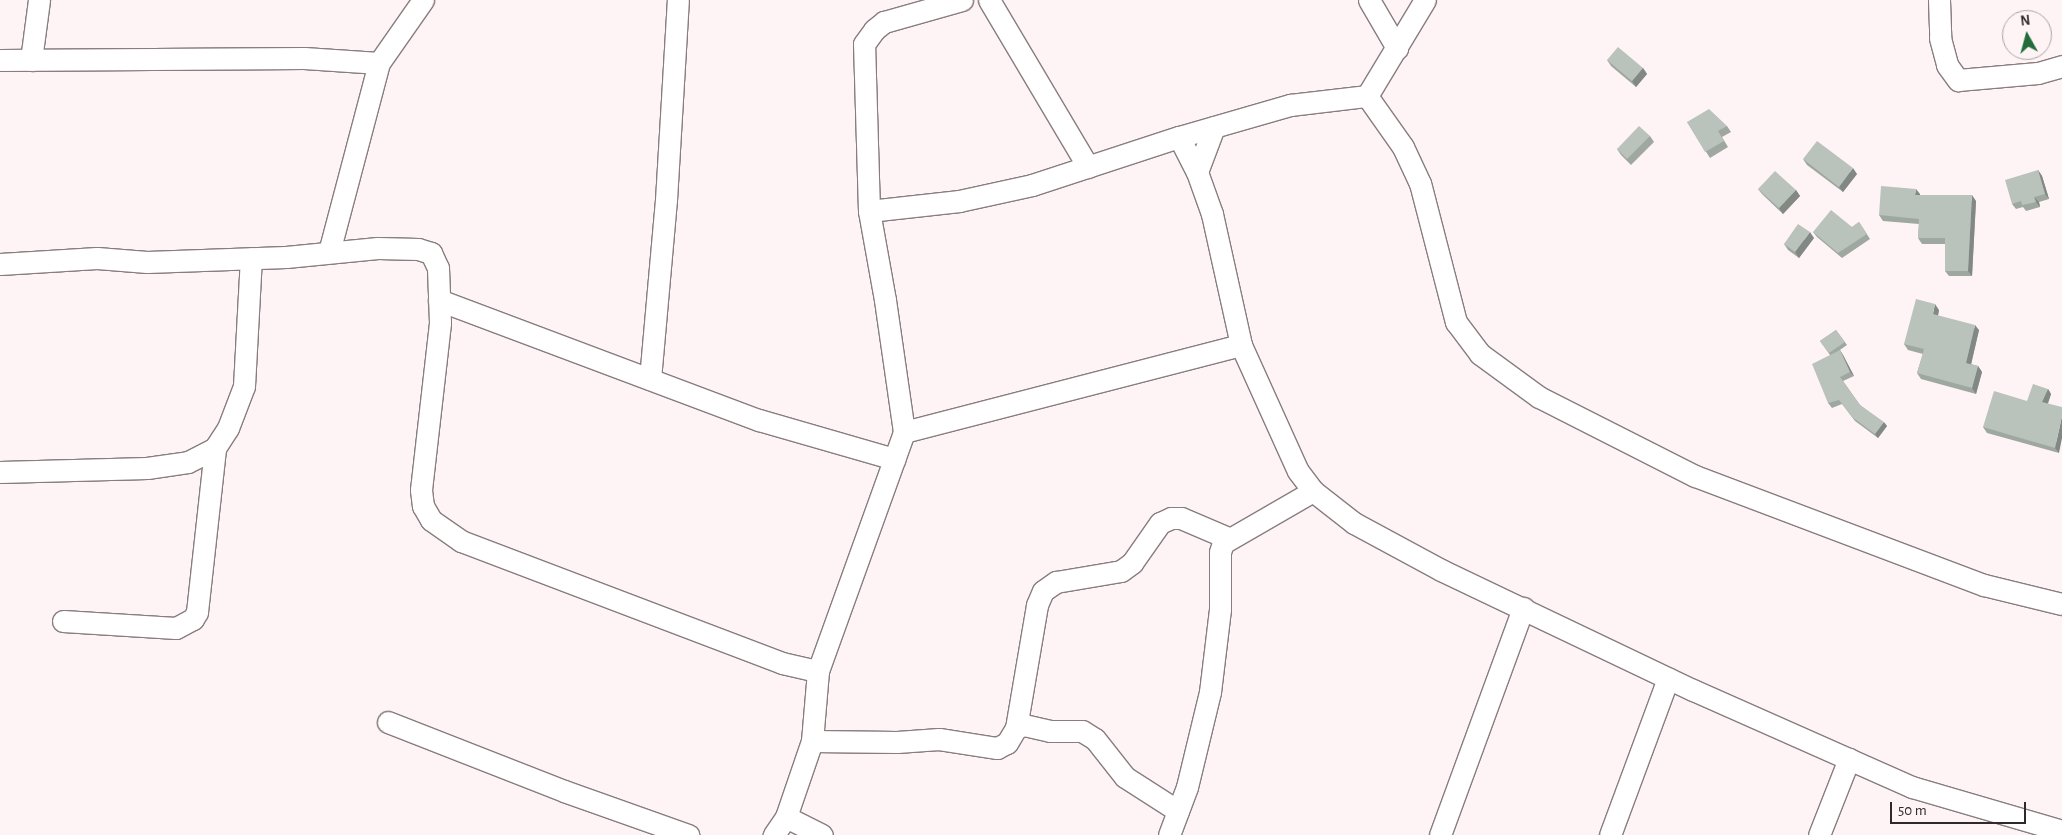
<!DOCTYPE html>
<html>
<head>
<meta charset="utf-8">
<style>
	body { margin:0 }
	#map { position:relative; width:2062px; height:835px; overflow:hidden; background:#fef4f6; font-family:"Alegreya Sans",sans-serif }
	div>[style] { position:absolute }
	.roads { filter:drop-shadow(1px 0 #887d7f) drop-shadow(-1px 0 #887d7f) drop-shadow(0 1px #887d7f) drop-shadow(0 -1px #887d7f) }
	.minor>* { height:21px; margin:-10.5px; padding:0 10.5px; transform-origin:10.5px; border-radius:10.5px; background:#fff }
	.wall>* { inset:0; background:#9fa7a1 }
	.shaded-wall>* { inset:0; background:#828883 }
	.building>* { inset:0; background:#b9c2bb }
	span { translate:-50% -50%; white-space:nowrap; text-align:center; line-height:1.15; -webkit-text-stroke:4px #fef4f6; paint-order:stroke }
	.north { position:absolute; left:2002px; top:10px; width:50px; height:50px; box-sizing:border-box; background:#fef4f6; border:1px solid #aba3a4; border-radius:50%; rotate:353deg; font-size:14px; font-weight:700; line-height:20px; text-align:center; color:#2e292a }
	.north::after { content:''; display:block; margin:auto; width:18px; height:22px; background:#216c3a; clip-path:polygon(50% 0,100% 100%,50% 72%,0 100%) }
	.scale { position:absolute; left:1890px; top:802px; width:136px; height:22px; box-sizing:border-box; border:2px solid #2e292a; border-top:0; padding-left:6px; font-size:15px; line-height:18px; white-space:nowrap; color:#2e292a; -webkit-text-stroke:4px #fef4f6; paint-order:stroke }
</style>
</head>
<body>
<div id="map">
	<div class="roads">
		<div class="minor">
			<i style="left:989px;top:0;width:194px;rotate:59.3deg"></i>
			<i style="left:1369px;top:0;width:56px;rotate:59.7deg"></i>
			<i style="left:1939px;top:0;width:38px;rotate:88deg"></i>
			<i style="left:1940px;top:38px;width:28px;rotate:75deg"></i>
			<i style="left:1947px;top:65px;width:19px;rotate:54deg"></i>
			<i style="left:1958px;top:80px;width:80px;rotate:-5deg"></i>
			<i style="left:2038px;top:73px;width:25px;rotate:-16deg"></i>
			<i style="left:0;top:60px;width:304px;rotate:-0.4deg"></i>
			<i style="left:304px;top:58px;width:75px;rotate:3.8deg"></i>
			<i style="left:31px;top:60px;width:61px;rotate:-82.4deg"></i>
			<i style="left:1367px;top:96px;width:62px;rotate:54.8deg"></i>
			<i style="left:1403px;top:147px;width:40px;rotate:65deg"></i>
			<i style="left:1420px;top:183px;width:144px;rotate:75.5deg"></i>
			<i style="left:1456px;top:322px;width:40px;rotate:53deg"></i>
			<i style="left:1480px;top:354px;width:73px;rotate:36.1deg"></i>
			<i style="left:1539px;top:397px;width:175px;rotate:26.9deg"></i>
			<i style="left:1695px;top:476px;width:309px;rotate:20.7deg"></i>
			<i style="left:1984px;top:585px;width:80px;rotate:13.7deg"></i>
			<i style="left:1179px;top:137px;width:39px;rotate:63deg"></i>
			<i style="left:1197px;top:172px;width:45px;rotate:70.3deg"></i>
			<i style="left:1212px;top:214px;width:134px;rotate:77.5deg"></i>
			<i style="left:1241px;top:345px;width:138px;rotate:65.7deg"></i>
			<i style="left:1298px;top:471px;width:25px;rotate:53deg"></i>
			<i style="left:1313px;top:491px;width:52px;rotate:38deg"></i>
			<i style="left:1354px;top:523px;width:99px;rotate:28.4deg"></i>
			<i style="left:1441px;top:570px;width:279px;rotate:25.5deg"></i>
			<i style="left:1693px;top:690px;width:240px;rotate:23.9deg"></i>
			<i style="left:1912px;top:787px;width:156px;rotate:16.3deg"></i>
			<i style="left:1197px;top:172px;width:48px;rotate:-69.3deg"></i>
			<i style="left:869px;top:211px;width:91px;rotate:-6.3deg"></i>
			<i style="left:959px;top:201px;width:75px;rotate:-12.4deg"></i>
			<i style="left:1032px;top:185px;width:155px;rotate:-18.1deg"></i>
			<i style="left:1179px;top:137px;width:116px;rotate:-16.1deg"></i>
			<i style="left:1290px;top:105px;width:78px;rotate:-6.7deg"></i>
			<i style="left:1367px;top:96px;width:112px;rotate:-58.9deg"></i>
			<i style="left:329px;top:252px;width:196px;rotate:-75.2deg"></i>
			<i style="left:379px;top:63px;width:77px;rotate:-55.1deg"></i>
			<i style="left:0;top:264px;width:97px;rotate:-3.5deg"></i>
			<i style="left:97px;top:258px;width:50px;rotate:4.6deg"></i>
			<i style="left:147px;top:262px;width:139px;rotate:-2.1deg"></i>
			<i style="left:286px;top:257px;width:92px;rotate:-5.6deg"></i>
			<i style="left:378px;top:248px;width:40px;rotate:1.4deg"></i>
			<i style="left:418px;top:249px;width:14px;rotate:17deg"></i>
			<i style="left:431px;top:253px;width:17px;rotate:65deg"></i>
			<i style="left:438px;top:268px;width:55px;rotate:87.9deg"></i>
			<i style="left:440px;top:323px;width:168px;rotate:96.5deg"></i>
			<i style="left:421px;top:490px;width:16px;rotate:83deg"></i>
			<i style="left:423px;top:506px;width:16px;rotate:60deg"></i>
			<i style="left:431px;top:520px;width:37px;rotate:35deg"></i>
			<i style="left:461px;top:541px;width:343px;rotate:20.8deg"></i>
			<i style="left:782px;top:663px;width:37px;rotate:13deg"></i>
			<i style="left:818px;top:671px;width:70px;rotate:94.9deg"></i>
			<i style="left:812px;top:741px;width:80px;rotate:108.9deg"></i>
			<i style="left:786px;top:817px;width:22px;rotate:124deg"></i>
			<i style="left:439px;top:300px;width:342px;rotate:20.6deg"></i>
			<i style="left:759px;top:420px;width:141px;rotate:16.1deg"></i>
			<i style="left:650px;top:379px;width:180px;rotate:-84.9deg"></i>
			<i style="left:666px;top:200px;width:200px;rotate:-86.6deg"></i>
			<i style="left:904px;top:432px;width:348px;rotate:-14.5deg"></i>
			<i style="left:0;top:472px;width:147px;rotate:-1.6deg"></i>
			<i style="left:147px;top:468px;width:41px;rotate:-8.3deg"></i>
			<i style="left:188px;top:462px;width:30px;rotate:-27deg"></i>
			<i style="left:215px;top:448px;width:24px;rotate:-57deg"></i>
			<i style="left:228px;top:428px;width:45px;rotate:-69.1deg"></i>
			<i style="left:244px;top:386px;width:128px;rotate:-86.9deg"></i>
			<i style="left:63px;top:621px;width:113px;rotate:3.5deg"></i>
			<i style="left:176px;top:628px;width:19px;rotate:-28deg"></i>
			<i style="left:193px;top:619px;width:8px;rotate:-60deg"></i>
			<i style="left:197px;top:612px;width:165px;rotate:-83.7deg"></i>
			<i style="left:818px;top:671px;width:254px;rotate:-70.2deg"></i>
			<i style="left:904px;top:432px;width:133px;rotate:-98.2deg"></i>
			<i style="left:885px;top:300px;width:90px;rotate:-100.2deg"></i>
			<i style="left:869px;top:211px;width:167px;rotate:-91.7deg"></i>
			<i style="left:864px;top:44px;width:17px;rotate:-54deg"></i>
			<i style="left:874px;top:30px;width:13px;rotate:-39deg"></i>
			<i style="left:884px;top:22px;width:81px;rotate:-15.8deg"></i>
			<i style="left:388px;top:722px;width:189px;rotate:21.4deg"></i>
			<i style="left:564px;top:791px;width:132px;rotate:19.5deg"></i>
			<i style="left:1016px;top:728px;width:125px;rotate:-80.3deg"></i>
			<i style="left:1037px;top:605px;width:15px;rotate:-67deg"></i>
			<i style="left:1043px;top:591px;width:16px;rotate:-35deg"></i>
			<i style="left:1056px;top:582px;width:66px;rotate:-9.6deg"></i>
			<i style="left:1121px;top:571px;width:14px;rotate:-36deg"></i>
			<i style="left:1132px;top:563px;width:49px;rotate:-55deg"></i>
			<i style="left:1160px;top:523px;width:12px;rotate:-24deg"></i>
			<i style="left:1171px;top:518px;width:10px"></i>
			<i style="left:1181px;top:518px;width:51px;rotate:23.1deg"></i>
			<i style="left:812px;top:741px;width:85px;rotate:0.7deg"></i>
			<i style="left:897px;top:742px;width:42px;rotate:-4.1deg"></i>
			<i style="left:939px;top:739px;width:59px;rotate:8.8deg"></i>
			<i style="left:997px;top:748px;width:11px;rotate:-27deg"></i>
			<i style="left:1007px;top:743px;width:17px;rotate:-59deg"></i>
			<i style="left:1016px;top:728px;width:9px;rotate:-21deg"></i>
			<i style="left:1024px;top:725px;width:27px;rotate:13deg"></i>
			<i style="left:1050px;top:731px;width:32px"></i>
			<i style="left:1082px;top:731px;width:15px;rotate:32deg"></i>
			<i style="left:1095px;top:739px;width:48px;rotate:51.7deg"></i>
			<i style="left:1125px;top:777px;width:63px;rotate:32.7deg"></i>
			<i style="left:786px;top:817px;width:40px;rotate:26.6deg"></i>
			<i style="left:1169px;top:835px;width:51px;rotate:-69.4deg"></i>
			<i style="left:1187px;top:787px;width:98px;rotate:-76.4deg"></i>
			<i style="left:1210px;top:692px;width:84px;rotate:-83.1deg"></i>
			<i style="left:1220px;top:609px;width:57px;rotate:-90deg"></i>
			<i style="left:1220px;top:552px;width:9px;rotate:-72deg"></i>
			<i style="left:1223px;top:543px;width:104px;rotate:-30deg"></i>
			<i style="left:1440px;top:835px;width:242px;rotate:-69.9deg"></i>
			<i style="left:1610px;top:835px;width:167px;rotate:-69.7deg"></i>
			<i style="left:1819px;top:835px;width:82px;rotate:-68.5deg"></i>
		</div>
	</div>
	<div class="wall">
		<i style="clip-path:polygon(1607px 60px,1643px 68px,1647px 74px,1636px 87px,1611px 66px)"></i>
		<i style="clip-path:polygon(1687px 122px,1727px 126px,1731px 132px,1722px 137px,1728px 147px,1710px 158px)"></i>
		<i style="clip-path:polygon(1650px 136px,1654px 142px,1631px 165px,1621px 155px,1617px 149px)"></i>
		<i style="clip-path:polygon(1803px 159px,1857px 174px,1843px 192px,1807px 165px)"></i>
		<i style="clip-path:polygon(2038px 170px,2042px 176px,2049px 199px,2039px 202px,2040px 207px,2026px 211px,2023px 207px,2016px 209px,2012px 204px)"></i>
		<i style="clip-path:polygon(1758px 189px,1796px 190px,1800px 196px,1783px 214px,1762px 194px)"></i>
		<i style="clip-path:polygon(1920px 194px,1920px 195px,1976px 201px,1972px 276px,1949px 276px,1945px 271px,1945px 244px,1922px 244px,1918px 238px,1919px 224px,1883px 221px,1879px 215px)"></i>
		<i style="clip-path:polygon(1859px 222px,1870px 239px,1842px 258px,1817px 237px,1813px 232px,1852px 227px)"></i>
		<i style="clip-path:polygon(1814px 238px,1799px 258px,1788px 250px,1784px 244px)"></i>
		<i style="clip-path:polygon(1939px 310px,1938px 316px,1979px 330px,1971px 364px,1978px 366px,1982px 372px,1976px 394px,1921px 379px,1917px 373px,1923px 354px,1908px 350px,1904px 344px)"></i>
		<i style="clip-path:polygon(1836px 330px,1847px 345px,1837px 352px,1840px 350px,1843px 355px,1854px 376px,1843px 381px,1860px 405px,1887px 426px,1878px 438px,1855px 421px,1842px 404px,1832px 408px,1828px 403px,1830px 355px,1820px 341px)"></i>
		<i style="clip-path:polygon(2048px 389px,2051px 394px,2048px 404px,2059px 453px,1987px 433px,1983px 427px,2027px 401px)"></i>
	</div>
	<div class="shaded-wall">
		<i style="clip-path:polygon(1643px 68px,1647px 74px,1636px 87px,1632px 81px)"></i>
		<i style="clip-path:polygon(1853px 168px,1857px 174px,1843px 192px,1839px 187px)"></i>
		<i style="clip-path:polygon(2038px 170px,2042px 176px,2049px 199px,2045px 194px)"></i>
		<i style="clip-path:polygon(1916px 189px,1920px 194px,1920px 201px,1915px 195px)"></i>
		<i style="clip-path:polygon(1796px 190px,1800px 196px,1783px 214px,1779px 208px)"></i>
		<i style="clip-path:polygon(1972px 195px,1976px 201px,1972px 276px,1968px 271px)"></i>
		<i style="clip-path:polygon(2034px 197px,2039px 202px,2040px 207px,2036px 202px)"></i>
		<i style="clip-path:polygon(1810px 232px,1814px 238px,1799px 258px,1795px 252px)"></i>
		<i style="clip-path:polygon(1935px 304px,1939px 310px,1937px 320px,1933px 314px)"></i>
		<i style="clip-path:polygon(1975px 325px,1979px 330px,1970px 369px,1966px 363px)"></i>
		<i style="clip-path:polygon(1840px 350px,1843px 355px,1854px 376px,1850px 372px)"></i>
		<i style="clip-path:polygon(1978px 366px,1982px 372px,1976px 394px,1972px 388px)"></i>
		<i style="clip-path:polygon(2048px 389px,2051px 394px,2046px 408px,2042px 402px)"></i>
		<i style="clip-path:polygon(2062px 416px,2062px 438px,2059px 453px,2055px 448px)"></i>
		<i style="clip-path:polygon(1884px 422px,1887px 426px,1878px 438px,1875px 434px)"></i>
	</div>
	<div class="building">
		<i style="clip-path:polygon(1618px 47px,1643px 68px,1632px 81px,1607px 60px)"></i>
		<i style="clip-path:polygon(1709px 109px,1727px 126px,1718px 131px,1724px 141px,1705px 152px,1687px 122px)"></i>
		<i style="clip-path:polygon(1639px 126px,1650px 136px,1627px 159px,1617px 149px)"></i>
		<i style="clip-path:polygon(1817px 141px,1853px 168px,1839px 187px,1803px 159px)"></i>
		<i style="clip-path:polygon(2038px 170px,2045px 194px,2034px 197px,2036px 202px,2022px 205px,2021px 201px,2012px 204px,2005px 180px)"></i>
		<i style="clip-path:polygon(1775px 171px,1796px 190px,1779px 208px,1758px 189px)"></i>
		<i style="clip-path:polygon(1881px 186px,1916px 189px,1915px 195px,1972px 195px,1968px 271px,1945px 271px,1945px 238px,1918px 238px,1919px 219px,1879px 215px)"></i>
		<i style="clip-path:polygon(1831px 210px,1852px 227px,1859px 222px,1867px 234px,1838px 253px,1813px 232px)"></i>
		<i style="clip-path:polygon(1798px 224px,1810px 232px,1795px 252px,1784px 244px)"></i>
		<i style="clip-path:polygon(1916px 299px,1935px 304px,1933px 314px,1975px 325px,1966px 363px,1978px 366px,1972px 388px,1917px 373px,1924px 349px,1904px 344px)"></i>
		<i style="clip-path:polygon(1836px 330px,1845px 342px,1829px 353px,1820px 341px)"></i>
		<i style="clip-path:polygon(1840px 350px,1850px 372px,1840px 377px,1860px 405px,1884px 422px,1875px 434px,1852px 417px,1839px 400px,1828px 403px,1812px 364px)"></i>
		<i style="clip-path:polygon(2033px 384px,2048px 389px,2042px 402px,2062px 407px,2062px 416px,2055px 448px,1983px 427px,1994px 391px,2027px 401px)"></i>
	</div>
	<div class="north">N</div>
	<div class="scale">50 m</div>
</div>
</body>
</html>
